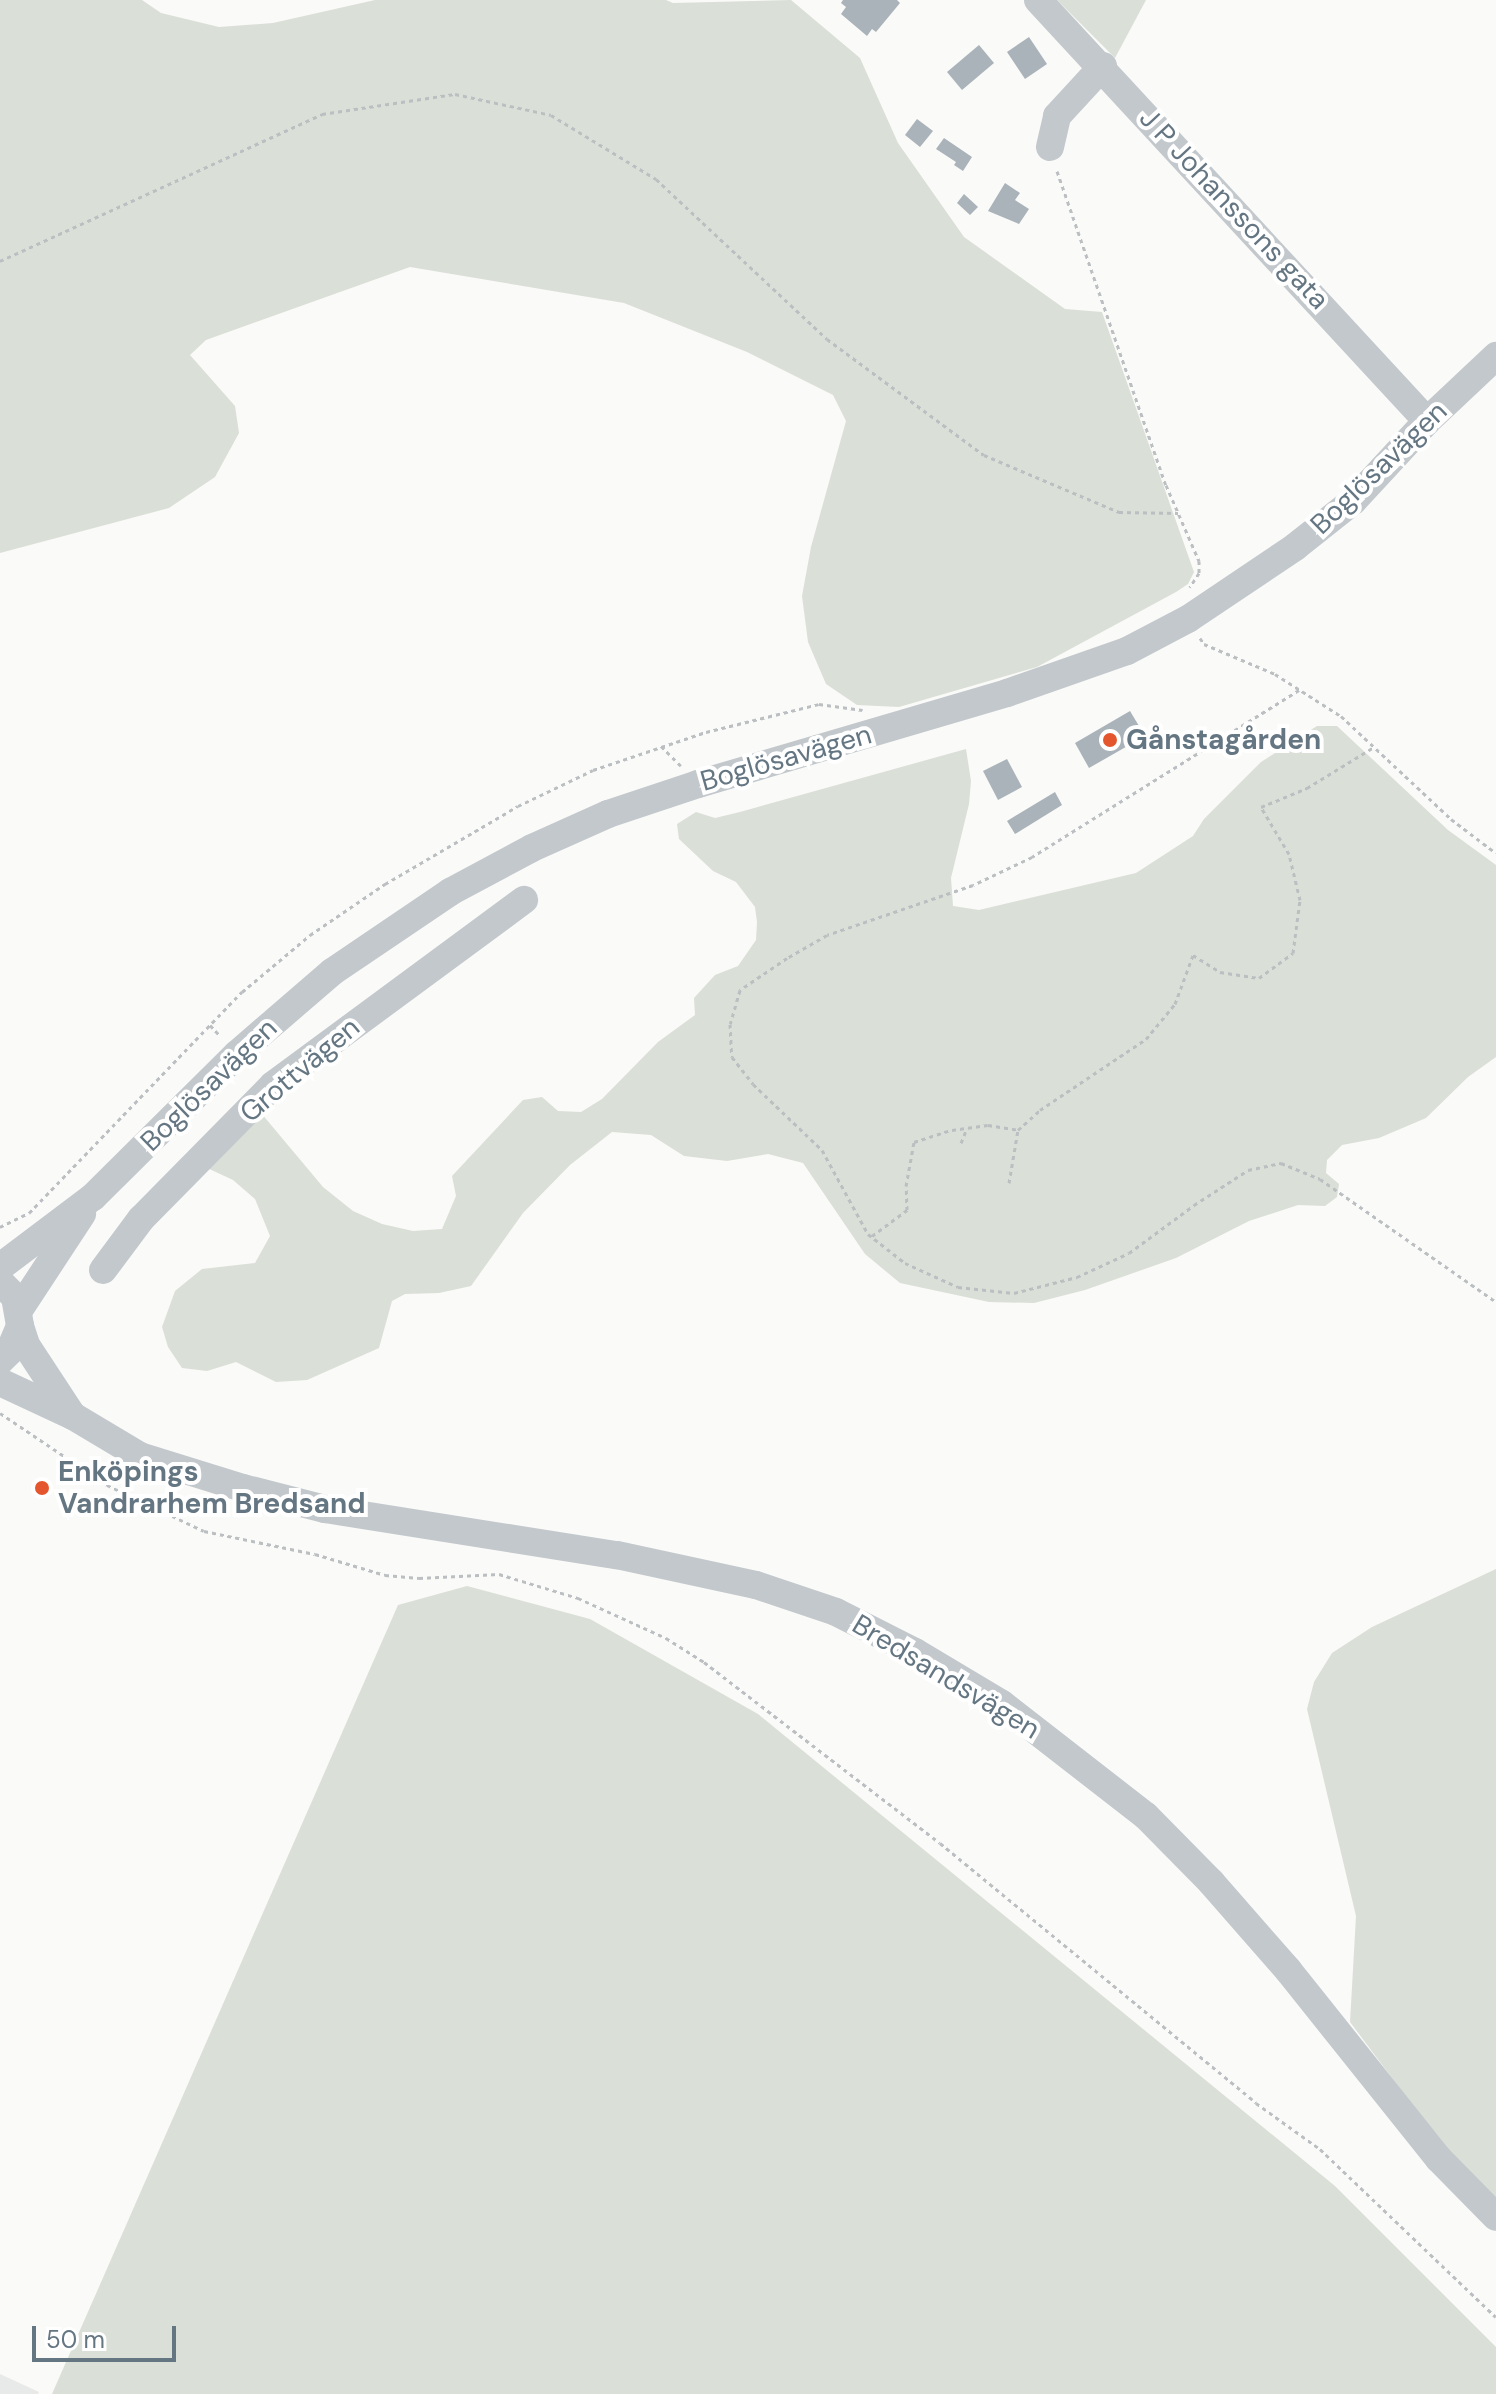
<!DOCTYPE html>
<html>
<head>
<meta charset="utf-8">
<style>
	body { margin:0 }
	#map { position:relative; width:1496px; height:2394px; overflow:hidden; background:#fafaf8; font-family:"DM Sans",sans-serif }
	div>[style] { position:absolute }
	.built>* { inset:0; background:#e8e9e9 }
	.green>* { inset:0; background:#dadfd7 }
	.building>* { inset:0; background:#aab3b9 }
	.path>* { height:3px; margin-top:-1.5px; transform-origin:0; background:repeating-linear-gradient(90deg,#bbbfc2 0 4px,transparent 0 8px) }
	.minor>* { height:28px; margin:-14px; padding:0 14px; transform-origin:14px; border-radius:14px; background:#c3c8cc }
	.dots>* { width:22px; height:22px; translate:-50% -50%; box-sizing:border-box; border:4px solid #fff; border-radius:50% }
	span { translate:-50% -50%; white-space:nowrap; text-align:center; line-height:1.15; -webkit-text-stroke:8px #fff; paint-order:stroke }
	.street-label { font-size:28px; color:#657683 }
	.poi-label { font-size:28px; color:#657683; font-weight:700 }
	.left { translate:0 -50%; text-align:left }
	.scale { position:absolute; left:32px; top:2326px; width:144px; height:36px; box-sizing:border-box; border:4px solid #657683; border-top:0; padding-left:10px; font-size:24px; line-height:28px; white-space:nowrap; color:#657683; -webkit-text-stroke:6px #fff; paint-order:stroke }
</style>
</head>
<body>
<div id="map">
	<div class="built">
		<i style="clip-path:polygon(0 2374px,39px 2392px,38px 2394px,0 2394px)"></i>
	</div>
	<div class="green">
		<i style="clip-path:polygon(0 0,142px 0,161px 13px,219px 27px,273px 23px,375px 0,666px 0,673px 3px,791px 0,860px 58px,898px 143px,964px 237px,1065px 309px,1102px 312px,1194px 572px,1188px 584px,1176px 592px,1037px 667px,899px 707px,857px 705px,826px 684px,808px 642px,802px 596px,811px 547px,846px 421px,833px 395px,747px 352px,624px 303px,410px 267px,206px 340px,190px 355px,235px 406px,239px 433px,215px 477px,169px 508px,0 553px)"></i>
		<i style="clip-path:polygon(1057px 0,1146px 0,1115px 58px)"></i>
		<i style="clip-path:polygon(1317px 726px,1337px 726px,1448px 830px,1496px 865px,1496px 1057px,1468px 1077px,1426px 1118px,1379px 1138px,1342px 1145px,1327px 1160px,1326px 1173px,1339px 1184px,1337px 1197px,1325px 1206px,1298px 1205px,1249px 1221px,1176px 1258px,1085px 1290px,1034px 1303px,989px 1302px,900px 1283px,865px 1254px,803px 1163px,768px 1154px,727px 1161px,684px 1156px,651px 1135px,612px 1132px,570px 1165px,523px 1213px,471px 1286px,439px 1293px,405px 1294px,392px 1301px,379px 1348px,307px 1380px,276px 1382px,236px 1362px,207px 1371px,182px 1368px,168px 1347px,162px 1327px,175px 1291px,202px 1269px,255px 1263px,270px 1236px,255px 1199px,233px 1180px,205px 1167px,261px 1113px,323px 1187px,353px 1211px,382px 1224px,413px 1231px,442px 1229px,456px 1196px,452px 1176px,523px 1100px,542px 1097px,558px 1111px,581px 1112px,602px 1099px,658px 1042px,695px 1015px,694px 998px,715px 975px,738px 966px,756px 940px,757px 922px,755px 907px,736px 882px,713px 871px,679px 839px,677px 824px,696px 812px,715px 818px,740px 812px,966px 749px,971px 781px,969px 804px,951px 878px,953px 906px,979px 910px,1136px 873px,1193px 836px,1204px 819px,1261px 762px)"></i>
		<i style="clip-path:polygon(1496px 1569px,1496px 2199px,1446px 2150px,1350px 2022px,1356px 1916px,1307px 1709px,1314px 1682px,1332px 1653px,1372px 1627px)"></i>
		<i style="clip-path:polygon(467px 1586px,590px 1619px,758px 1714px,1335px 2186px,1496px 2347px,1496px 2394px,52px 2394px,398px 1605px)"></i>
	</div>
	<div class="building">
		<i style="clip-path:polygon(843px 0,897px 0,900px 3px,876px 32px,872px 29px,867px 36px,841px 14px,846px 7px,841px 3px)"></i>
		<i style="clip-path:polygon(1029px 37px,1047px 64px,1025px 79px,1007px 52px)"></i>
		<i style="clip-path:polygon(979px 45px,994px 63px,962px 90px,947px 72px)"></i>
		<i style="clip-path:polygon(917px 119px,933px 131px,920px 147px,905px 135px)"></i>
		<i style="clip-path:polygon(944px 138px,972px 157px,963px 171px,954px 165px,956px 162px,936px 149px)"></i>
		<i style="clip-path:polygon(1005px 183px,1020px 193px,1015px 200px,1029px 209px,1019px 224px,988px 211px)"></i>
		<i style="clip-path:polygon(964px 194px,978px 207px,970px 215px,957px 203px)"></i>
		<i style="clip-path:polygon(1130px 711px,1145px 736px,1089px 768px,1075px 743px)"></i>
		<i style="clip-path:polygon(1007px 759px,1022px 787px,998px 800px,983px 771px)"></i>
		<i style="clip-path:polygon(1055px 792px,1062px 805px,1015px 834px,1007px 821px)"></i>
	</div>
	<div class="path">
		<i style="left:1057px;top:171px;width:332px;rotate:70.9deg"></i>
		<i style="left:1166px;top:485px;width:83px;rotate:66.5deg"></i>
		<i style="left:1199px;top:561px;width:12px;rotate:90deg"></i>
		<i style="left:1199px;top:573px;width:17px;rotate:123deg"></i>
		<i style="left:0;top:261px;width:354px;rotate:-24.5deg"></i>
		<i style="left:322px;top:114px;width:134px;rotate:-8.6deg"></i>
		<i style="left:455px;top:94px;width:98px;rotate:12.3deg"></i>
		<i style="left:551px;top:115px;width:123px;rotate:31.4deg"></i>
		<i style="left:656px;top:179px;width:234px;rotate:43.1deg"></i>
		<i style="left:827px;top:339px;width:195px;rotate:36.5deg"></i>
		<i style="left:984px;top:455px;width:147px;rotate:22.9deg"></i>
		<i style="left:1119px;top:512px;width:59px;rotate:1deg"></i>
		<i style="left:1200px;top:638px;width:7px;rotate:56deg"></i>
		<i style="left:1204px;top:644px;width:77px;rotate:22.9deg"></i>
		<i style="left:1275px;top:674px;width:78px;rotate:32.5deg"></i>
		<i style="left:1341px;top:716px;width:151px;rotate:43.1deg"></i>
		<i style="left:1451px;top:819px;width:56px;rotate:37.1deg"></i>
		<i style="left:1299px;top:690px;width:315px;rotate:148deg"></i>
		<i style="left:1032px;top:857px;width:65px;rotate:154.6deg"></i>
		<i style="left:973px;top:885px;width:154px;rotate:161.1deg"></i>
		<i style="left:827px;top:935px;width:46px;rotate:150.1deg"></i>
		<i style="left:787px;top:958px;width:57px;rotate:145.8deg"></i>
		<i style="left:740px;top:990px;width:35px;rotate:106deg"></i>
		<i style="left:730px;top:1024px;width:33px;rotate:87deg"></i>
		<i style="left:732px;top:1057px;width:34px;rotate:52deg"></i>
		<i style="left:753px;top:1084px;width:95px;rotate:43.7deg"></i>
		<i style="left:822px;top:1150px;width:96px;rotate:61.3deg"></i>
		<i style="left:868px;top:1234px;width:47px;rotate:38.1deg"></i>
		<i style="left:905px;top:1263px;width:58px;rotate:24.4deg"></i>
		<i style="left:958px;top:1287px;width:56px;rotate:6.1deg"></i>
		<i style="left:1014px;top:1293px;width:65px;rotate:-14.3deg"></i>
		<i style="left:1077px;top:1277px;width:57px;rotate:-24.8deg"></i>
		<i style="left:1129px;top:1253px;width:81px;rotate:-36.4deg"></i>
		<i style="left:1194px;top:1205px;width:64px;rotate:-32.9deg"></i>
		<i style="left:1248px;top:1170px;width:34px;rotate:-12deg"></i>
		<i style="left:1281px;top:1163px;width:42px;rotate:22.3deg"></i>
		<i style="left:1320px;top:1179px;width:215px;rotate:34.9deg"></i>
		<i style="left:661px;top:746px;width:28px;rotate:45deg"></i>
		<i style="left:210px;top:1025px;width:16px;rotate:47deg"></i>
		<i style="left:961px;top:1143px;width:16px;rotate:-68deg"></i>
		<i style="left:1009px;top:1183px;width:54px;rotate:-80.4deg"></i>
		<i style="left:1018px;top:1130px;width:30px;rotate:-42deg"></i>
		<i style="left:1040px;top:1110px;width:128px;rotate:-33.8deg"></i>
		<i style="left:1146px;top:1039px;width:45px;rotate:-50.4deg"></i>
		<i style="left:1175px;top:1004px;width:52px;rotate:-69.8deg"></i>
		<i style="left:1193px;top:955px;width:32px;rotate:32deg"></i>
		<i style="left:1220px;top:972px;width:39px;rotate:9deg"></i>
		<i style="left:1259px;top:978px;width:42px;rotate:-36.3deg"></i>
		<i style="left:1293px;top:953px;width:53px;rotate:-82.5deg"></i>
		<i style="left:1300px;top:900px;width:47px;rotate:-103.4deg"></i>
		<i style="left:1289px;top:854px;width:55px;rotate:-120.8deg"></i>
		<i style="left:1261px;top:807px;width:50px;rotate:-22.4deg"></i>
		<i style="left:1307px;top:788px;width:79px;rotate:-31.5deg"></i>
		<i style="left:0;top:1227px;width:32px;rotate:-26deg"></i>
		<i style="left:29px;top:1213px;width:307px;rotate:-46.1deg"></i>
		<i style="left:242px;top:992px;width:89px;rotate:-40deg"></i>
		<i style="left:310px;top:935px;width:91px;rotate:-34.2deg"></i>
		<i style="left:385px;top:884px;width:154px;rotate:-30.4deg"></i>
		<i style="left:518px;top:806px;width:83px;rotate:-25.6deg"></i>
		<i style="left:593px;top:770px;width:119px;rotate:-18.6deg"></i>
		<i style="left:706px;top:732px;width:116px;rotate:-13.9deg"></i>
		<i style="left:819px;top:704px;width:44px;rotate:7.8deg"></i>
		<i style="left:872px;top:1236px;width:44px;rotate:-36.6deg"></i>
		<i style="left:907px;top:1210px;width:24px;rotate:-92deg"></i>
		<i style="left:906px;top:1186px;width:45px;rotate:-79.7deg"></i>
		<i style="left:914px;top:1142px;width:40px;rotate:-18deg"></i>
		<i style="left:952px;top:1130px;width:36px;rotate:-8deg"></i>
		<i style="left:988px;top:1125px;width:30px;rotate:9deg"></i>
		<i style="left:0;top:1413px;width:129px;rotate:33.9deg"></i>
		<i style="left:107px;top:1485px;width:107px;rotate:25.4deg"></i>
		<i style="left:204px;top:1531px;width:113px;rotate:11.7deg"></i>
		<i style="left:315px;top:1554px;width:73px;rotate:16.7deg"></i>
		<i style="left:385px;top:1575px;width:34px;rotate:5deg"></i>
		<i style="left:419px;top:1578px;width:80px;rotate:-2.9deg"></i>
		<i style="left:499px;top:1574px;width:83px;rotate:16.9deg"></i>
		<i style="left:578px;top:1598px;width:97px;rotate:24.4deg"></i>
		<i style="left:666px;top:1638px;width:45px;rotate:32.3deg"></i>
		<i style="left:704px;top:1662px;width:297px;rotate:37.5deg"></i>
		<i style="left:940px;top:1843px;width:409px;rotate:39.4deg"></i>
		<i style="left:1256px;top:2103px;width:79px;rotate:35.7deg"></i>
		<i style="left:1320px;top:2149px;width:243px;rotate:43.7deg"></i>
	</div>
	<div class="minor">
		<i style="left:1038px;top:0;width:573px;rotate:47.26deg"></i>
		<i style="left:1050px;top:147px;width:32px;rotate:-77deg"></i>
		<i style="left:1057px;top:116px;width:68px;rotate:-47.4deg"></i>
		<i style="left:0;top:1267px;width:116px;rotate:-37deg"></i>
		<i style="left:93px;top:1197px;width:203px;rotate:-44.8deg"></i>
		<i style="left:237px;top:1054px;width:125px;rotate:-40.8deg"></i>
		<i style="left:332px;top:972px;width:143px;rotate:-34.1deg"></i>
		<i style="left:450px;top:892px;width:93px;rotate:-28.2deg"></i>
		<i style="left:532px;top:848px;width:83px;rotate:-24.1deg"></i>
		<i style="left:608px;top:814px;width:95px;rotate:-18.4deg"></i>
		<i style="left:698px;top:784px;width:322px;rotate:-16.4deg"></i>
		<i style="left:1007px;top:693px;width:127px;rotate:-19.3deg"></i>
		<i style="left:1127px;top:651px;width:69px;rotate:-27.7deg"></i>
		<i style="left:1188px;top:619px;width:129px;rotate:-33.9deg"></i>
		<i style="left:1295px;top:547px;width:74px;rotate:-38.4deg"></i>
		<i style="left:1353px;top:501px;width:109px;rotate:-47.2deg"></i>
		<i style="left:1427px;top:421px;width:95px;rotate:-43.3deg"></i>
		<i style="left:103px;top:1270px;width:64px;rotate:-53.3deg"></i>
		<i style="left:141px;top:1219px;width:188px;rotate:-45.4deg"></i>
		<i style="left:273px;top:1085px;width:312px;rotate:-36.4deg"></i>
		<i style="left:0;top:1282px;width:21px;rotate:45deg"></i>
		<i style="left:15px;top:1297px;width:29px;rotate:80deg"></i>
		<i style="left:20px;top:1326px;width:28px;rotate:113deg"></i>
		<i style="left:9px;top:1352px;width:13px;rotate:135deg"></i>
		<i style="left:19px;top:1310px;width:115px;rotate:-56.7deg"></i>
		<i style="left:20px;top:1326px;width:20px;rotate:72deg"></i>
		<i style="left:26px;top:1345px;width:84px;rotate:56.7deg"></i>
		<i style="left:0;top:1382px;width:81px;rotate:25deg"></i>
		<i style="left:73px;top:1416px;width:78px;rotate:30.8deg"></i>
		<i style="left:140px;top:1456px;width:108px;rotate:17.3deg"></i>
		<i style="left:243px;top:1488px;width:85px;rotate:14.4deg"></i>
		<i style="left:325px;top:1509px;width:296px;rotate:9deg"></i>
		<i style="left:617px;top:1555px;width:142px;rotate:12.2deg"></i>
		<i style="left:756px;top:1585px;width:84px;rotate:18.6deg"></i>
		<i style="left:836px;top:1612px;width:89px;rotate:26.9deg"></i>
		<i style="left:915px;top:1652px;width:101px;rotate:30.9deg"></i>
		<i style="left:1002px;top:1704px;width:182px;rotate:37.9deg"></i>
		<i style="left:1146px;top:1816px;width:93px;rotate:45.4deg"></i>
		<i style="left:1211px;top:1882px;width:117px;rotate:48.8deg"></i>
		<i style="left:1288px;top:1970px;width:242px;rotate:51.4deg"></i>
		<i style="left:1439px;top:2159px;width:81px;rotate:45.5deg"></i>
	</div>
	<div class="dots">
		<i style="left:1110px;top:740px;background:#e4572e"></i>
		<i style="left:42px;top:1488px;background:#e4572e"></i>
	</div>
	<div class="street-label">
		<span style="left:1234px;top:209px;rotate:47deg">J P Johanssons gata</span>
		<span style="left:1379px;top:468px;rotate:-44deg">Boglösavägen</span>
		<span style="left:786px;top:758px;rotate:-16deg">Boglösavägen</span>
		<span style="left:300px;top:1070px;rotate:-40deg">Grottvägen</span>
		<span style="left:209px;top:1085px;rotate:-44deg">Boglösavägen</span>
		<span style="left:946px;top:1677px;rotate:31deg">Bredsandsvägen</span>
	</div>
	<div class="poi-label">
		<span class="left" style="left:1126px;top:740px">Gånstagården</span>
		<span class="left" style="left:58px;top:1488px">Enköpings<br>Vandrarhem Bredsand</span>
	</div>
	<div class="scale">50 m</div>
</div>
</body>
</html>
